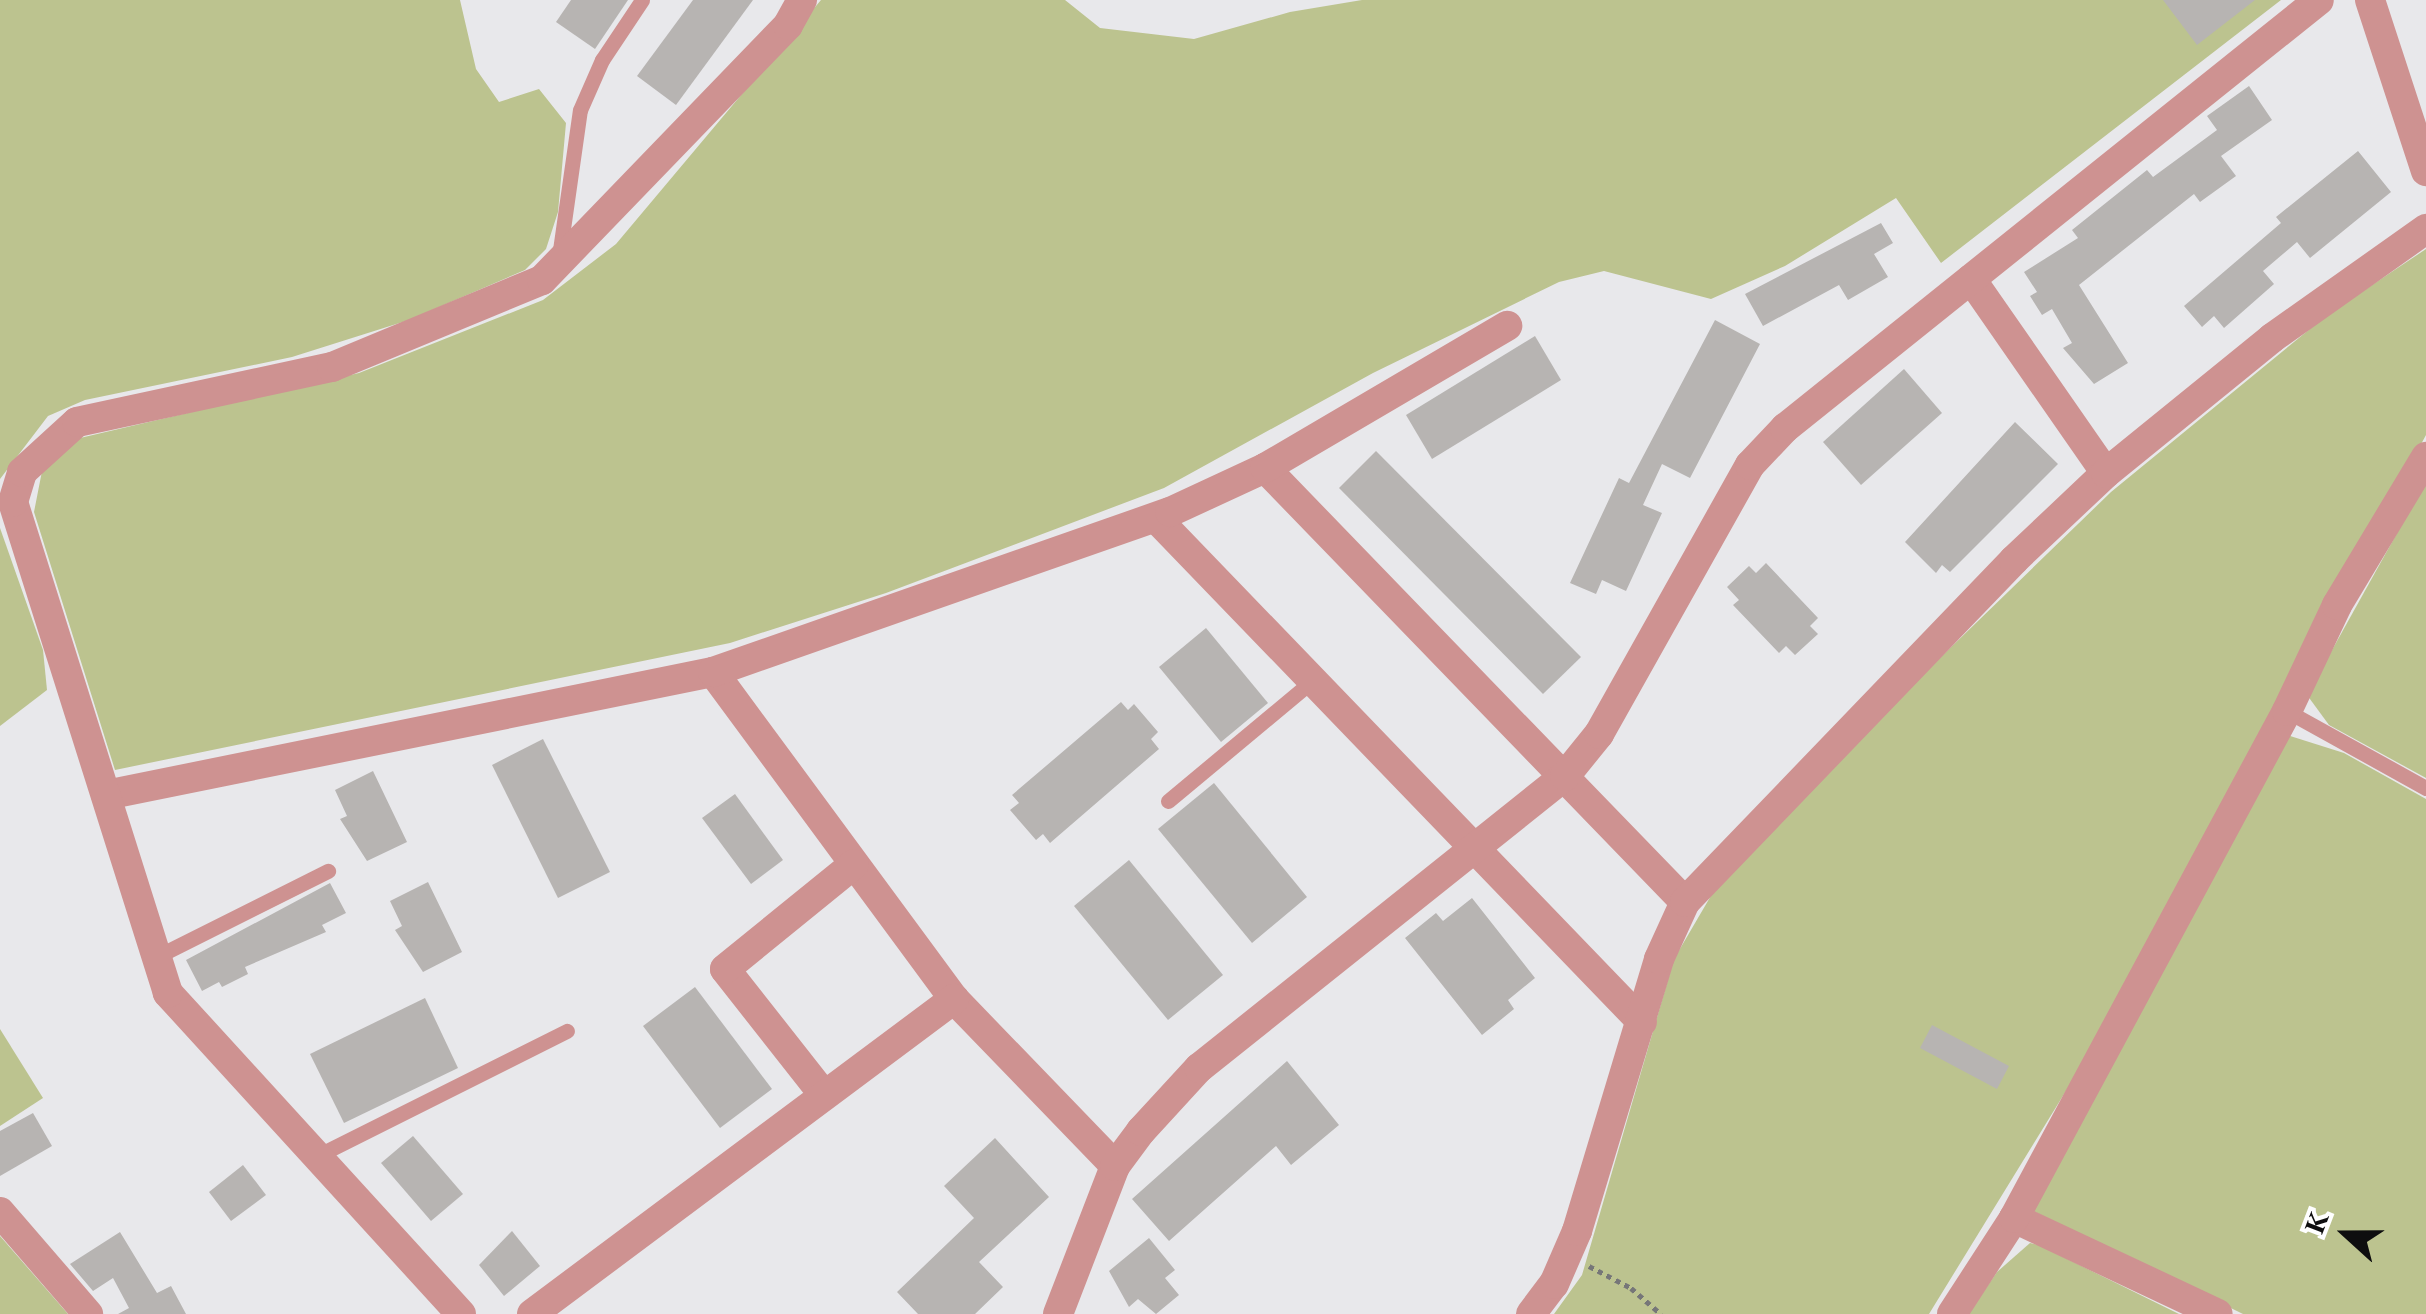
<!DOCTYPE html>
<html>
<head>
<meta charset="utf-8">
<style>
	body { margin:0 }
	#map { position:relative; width:2426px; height:1314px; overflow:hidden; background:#e8e8eb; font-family:Spectral,serif }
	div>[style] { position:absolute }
	.green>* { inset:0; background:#bcc38f }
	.building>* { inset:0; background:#b7b4b2 }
	.path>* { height:5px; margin-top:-2.5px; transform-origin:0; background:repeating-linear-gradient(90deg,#767678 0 5px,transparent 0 10px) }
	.service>* { height:15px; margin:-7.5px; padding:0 7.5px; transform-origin:7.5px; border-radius:7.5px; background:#ce9291 }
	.minor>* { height:30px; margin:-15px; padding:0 15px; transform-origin:15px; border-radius:15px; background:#ce9291 }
	.tertiary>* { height:30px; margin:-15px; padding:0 15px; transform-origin:15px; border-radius:15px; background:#ce9291 }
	span { translate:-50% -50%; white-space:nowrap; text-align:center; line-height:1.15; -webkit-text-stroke:8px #fff; paint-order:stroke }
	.north { position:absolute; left:2296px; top:1184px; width:100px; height:100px; -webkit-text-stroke:8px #fff; paint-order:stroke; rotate:291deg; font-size:28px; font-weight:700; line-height:40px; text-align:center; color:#0e0e0f }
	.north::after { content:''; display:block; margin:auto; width:35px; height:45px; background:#0e0e0f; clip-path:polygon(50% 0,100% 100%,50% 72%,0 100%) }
</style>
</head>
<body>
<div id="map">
	<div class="green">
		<i style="clip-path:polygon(0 0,460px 0,476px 69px,499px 102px,539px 89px,566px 123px,558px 212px,546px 249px,525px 270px,409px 320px,292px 357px,85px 400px,48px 416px,0 479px)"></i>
		<i style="clip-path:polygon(821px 0,1065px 0,1100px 28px,1194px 39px,1290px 12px,1362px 0,2281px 0,1941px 263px,1896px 198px,1785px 266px,1711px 299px,1604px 271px,1559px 282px,1373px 373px,1164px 488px,886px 593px,730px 643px,115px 770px,34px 512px,43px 466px,80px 438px,359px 373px,543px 300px,616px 244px)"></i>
		<i style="clip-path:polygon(2426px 249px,2426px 435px,2088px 1055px,1929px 1314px,1554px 1314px,1582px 1275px,1674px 959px,1712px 894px,1880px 716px,2111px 492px,2327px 315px)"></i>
		<i style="clip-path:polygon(2426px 481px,2426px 778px,2329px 725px,2307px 695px)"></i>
		<i style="clip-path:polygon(0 528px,43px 650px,47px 690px,0 726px)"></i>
		<i style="clip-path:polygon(2287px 735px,2344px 753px,2426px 799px,2426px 1314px,2243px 1314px,2031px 1210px)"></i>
		<i style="clip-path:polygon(0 1029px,43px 1098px,0 1126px)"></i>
		<i style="clip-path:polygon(0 1236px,68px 1314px,0 1314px)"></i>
		<i style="clip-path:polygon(2030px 1243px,2039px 1245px,2179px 1314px,1968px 1314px,1997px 1272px)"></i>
	</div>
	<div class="building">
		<i style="clip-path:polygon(571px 0,628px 0,595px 49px,556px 22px)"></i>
		<i style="clip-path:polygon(693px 0,753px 0,676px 105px,637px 76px)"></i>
		<i style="clip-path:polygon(2163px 0,2255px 0,2197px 45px)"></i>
		<i style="clip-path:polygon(2249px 86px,2272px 120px,2221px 156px,2236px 176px,2200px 202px,2194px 194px,2079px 285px,2128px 363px,2094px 384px,2063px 348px,2072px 343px,2052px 309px,2042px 315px,2030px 296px,2037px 292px,2024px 272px,2078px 238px,2072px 230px,2147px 170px,2153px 177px,2217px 130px,2207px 116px)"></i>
		<i style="clip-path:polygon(2358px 151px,2391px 192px,2310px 258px,2297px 242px,2263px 271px,2274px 284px,2224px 328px,2214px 316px,2202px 327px,2184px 306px,2281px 223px,2276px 217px)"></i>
		<i style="clip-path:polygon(1881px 223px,1893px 243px,1874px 254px,1888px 277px,1848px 300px,1839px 285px,1763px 326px,1745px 294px)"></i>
		<i style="clip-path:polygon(1715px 320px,1760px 344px,1690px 478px,1662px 464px,1643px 505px,1662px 513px,1626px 591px,1602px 580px,1596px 594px,1570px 583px,1619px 478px,1629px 483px)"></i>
		<i style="clip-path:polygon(1535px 336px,1561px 380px,1432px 459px,1406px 415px)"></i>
		<i style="clip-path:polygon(1904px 369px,1942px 413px,1861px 485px,1823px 442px)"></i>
		<i style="clip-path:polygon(2015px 422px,2058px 464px,1950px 572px,1942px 565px,1936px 573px,1905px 542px)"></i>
		<i style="clip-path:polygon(1376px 451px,1581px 657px,1543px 694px,1339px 488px)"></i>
		<i style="clip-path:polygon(1766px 563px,1818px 618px,1810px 626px,1818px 634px,1795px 655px,1786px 646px,1779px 653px,1733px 605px,1739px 600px,1727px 587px,1749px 566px,1756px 573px)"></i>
		<i style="clip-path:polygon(1206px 628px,1268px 703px,1221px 742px,1159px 667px)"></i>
		<i style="clip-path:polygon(1121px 702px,1128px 710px,1134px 704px,1158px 732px,1151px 739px,1159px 749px,1050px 843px,1043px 834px,1036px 840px,1010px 810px,1019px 803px,1012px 795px)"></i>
		<i style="clip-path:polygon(543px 739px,610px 872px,558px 898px,492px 765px)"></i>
		<i style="clip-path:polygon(373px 771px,407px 842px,367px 861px,340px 819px,347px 816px,335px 790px)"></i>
		<i style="clip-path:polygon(1214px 783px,1307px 897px,1252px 943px,1158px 829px)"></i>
		<i style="clip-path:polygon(735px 794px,783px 860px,751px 884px,702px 818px)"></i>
		<i style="clip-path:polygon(1129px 860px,1223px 975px,1168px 1020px,1074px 906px)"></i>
		<i style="clip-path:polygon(428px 882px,462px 952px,423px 972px,395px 930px,402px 926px,390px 901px)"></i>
		<i style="clip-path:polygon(330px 883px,346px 913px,322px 925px,326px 932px,245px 967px,248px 974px,222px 987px,219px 982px,202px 991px,186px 960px)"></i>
		<i style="clip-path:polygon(1472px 898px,1535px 978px,1508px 1000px,1514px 1009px,1482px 1035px,1405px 938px,1436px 913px,1443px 921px)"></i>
		<i style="clip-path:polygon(695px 987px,772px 1089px,720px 1128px,643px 1026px)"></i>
		<i style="clip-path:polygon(425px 998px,458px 1068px,344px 1123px,310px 1054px)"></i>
		<i style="clip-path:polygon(1932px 1025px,2009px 1066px,1997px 1089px,1920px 1048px)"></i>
		<i style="clip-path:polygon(1287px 1061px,1339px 1125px,1291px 1165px,1276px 1146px,1169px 1241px,1132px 1199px)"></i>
		<i style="clip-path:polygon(33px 1113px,52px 1146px,0 1176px,0 1131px)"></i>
		<i style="clip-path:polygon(413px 1136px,463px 1194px,431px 1221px,381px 1163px)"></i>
		<i style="clip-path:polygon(995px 1138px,1049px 1197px,979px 1262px,1003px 1287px,975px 1314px,918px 1314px,897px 1292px,974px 1218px,944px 1186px)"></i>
		<i style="clip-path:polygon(243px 1165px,266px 1195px,231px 1221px,209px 1192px)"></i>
		<i style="clip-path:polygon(512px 1231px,540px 1266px,504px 1296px,479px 1265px)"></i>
		<i style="clip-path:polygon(120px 1232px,157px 1293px,171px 1286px,186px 1314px,118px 1314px,129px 1308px,113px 1278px,93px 1291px,70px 1264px)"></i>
		<i style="clip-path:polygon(1149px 1238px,1175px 1270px,1165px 1278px,1179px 1295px,1156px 1314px,1138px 1299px,1129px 1307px,1109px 1271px)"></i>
	</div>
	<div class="path">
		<i style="left:1589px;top:1266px;width:47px;rotate:27.6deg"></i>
		<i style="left:1631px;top:1288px;width:40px;rotate:41deg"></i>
	</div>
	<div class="service">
		<i style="left:559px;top:257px;width:148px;rotate:-81.9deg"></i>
		<i style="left:580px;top:110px;width:55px;rotate:-66.3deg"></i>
		<i style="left:602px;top:60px;width:72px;rotate:-56.3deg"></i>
		<i style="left:2287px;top:711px;width:159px;rotate:29deg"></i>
		<i style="left:1168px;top:801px;width:189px;rotate:-39.8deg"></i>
		<i style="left:152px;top:959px;width:197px;rotate:-26.6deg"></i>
		<i style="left:321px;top:1154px;width:275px;rotate:-26.6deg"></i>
	</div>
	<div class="minor">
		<i style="left:1971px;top:279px;width:236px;rotate:55.2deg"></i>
		<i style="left:1265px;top:468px;width:604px;rotate:45.94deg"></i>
		<i style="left:1156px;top:518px;width:700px;rotate:46.04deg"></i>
		<i style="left:713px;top:672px;width:406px;rotate:53.6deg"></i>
		<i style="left:954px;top:999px;width:232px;rotate:46deg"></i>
		<i style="left:106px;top:795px;width:619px;rotate:-11.46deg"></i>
		<i style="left:713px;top:672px;width:484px;rotate:-19.3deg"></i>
		<i style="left:1170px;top:512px;width:105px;rotate:-24.9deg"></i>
		<i style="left:1265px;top:468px;width:281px;rotate:-30.4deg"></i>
		<i style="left:824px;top:1095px;width:160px;rotate:-128.2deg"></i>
		<i style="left:725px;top:969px;width:166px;rotate:-39.1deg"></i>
		<i style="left:0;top:1212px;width:135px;rotate:49.2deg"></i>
		<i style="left:2014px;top:1218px;width:225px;rotate:25.2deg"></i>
		<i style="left:461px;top:1314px;width:435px;rotate:-132.4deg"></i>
		<i style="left:168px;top:993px;width:515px;rotate:-107.52deg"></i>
		<i style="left:13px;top:502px;width:31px;rotate:-73deg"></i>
		<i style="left:22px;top:472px;width:74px;rotate:-42.3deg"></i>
		<i style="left:77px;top:422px;width:261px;rotate:-12.2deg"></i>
		<i style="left:332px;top:367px;width:227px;rotate:-22.5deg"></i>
		<i style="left:542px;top:280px;width:354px;rotate:-46deg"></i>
		<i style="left:788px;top:25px;width:29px;rotate:-61deg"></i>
		<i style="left:532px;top:1314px;width:527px;rotate:-36.74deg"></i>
		<i style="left:1058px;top:1314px;width:159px;rotate:-68.9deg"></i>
		<i style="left:1115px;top:1166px;width:44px;rotate:-53.4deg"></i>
		<i style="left:1141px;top:1131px;width:86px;rotate:-47.4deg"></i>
		<i style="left:1199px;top:1068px;width:468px;rotate:-38.6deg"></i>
		<i style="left:1565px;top:776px;width:54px;rotate:-51deg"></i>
		<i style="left:1599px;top:734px;width:308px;rotate:-60.7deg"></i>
		<i style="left:1750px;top:465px;width:51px;rotate:-46.6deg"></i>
		<i style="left:1785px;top:428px;width:684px;rotate:-38.71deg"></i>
		<i style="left:1531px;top:1314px;width:38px;rotate:-53deg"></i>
		<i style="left:1554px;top:1284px;width:58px;rotate:-66.5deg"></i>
		<i style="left:1577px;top:1231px;width:284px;rotate:-73.2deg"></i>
		<i style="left:1659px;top:959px;width:63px;rotate:-65.5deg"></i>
		<i style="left:1685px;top:902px;width:475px;rotate:-46.1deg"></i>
		<i style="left:2014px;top:560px;width:127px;rotate:-43.4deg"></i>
		<i style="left:2106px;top:473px;width:214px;rotate:-39.1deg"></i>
		<i style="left:2272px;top:338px;width:189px;rotate:-35.3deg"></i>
		<i style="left:1952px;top:1314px;width:114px;rotate:-57.1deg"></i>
		<i style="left:2014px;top:1218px;width:576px;rotate:-61.7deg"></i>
		<i style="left:2287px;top:711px;width:117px;rotate:-64.7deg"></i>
		<i style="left:2337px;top:605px;width:173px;rotate:-59deg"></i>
	</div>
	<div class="tertiary">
		<i style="left:2370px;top:0;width:180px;rotate:71.9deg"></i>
	</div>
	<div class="north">K</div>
</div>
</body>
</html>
